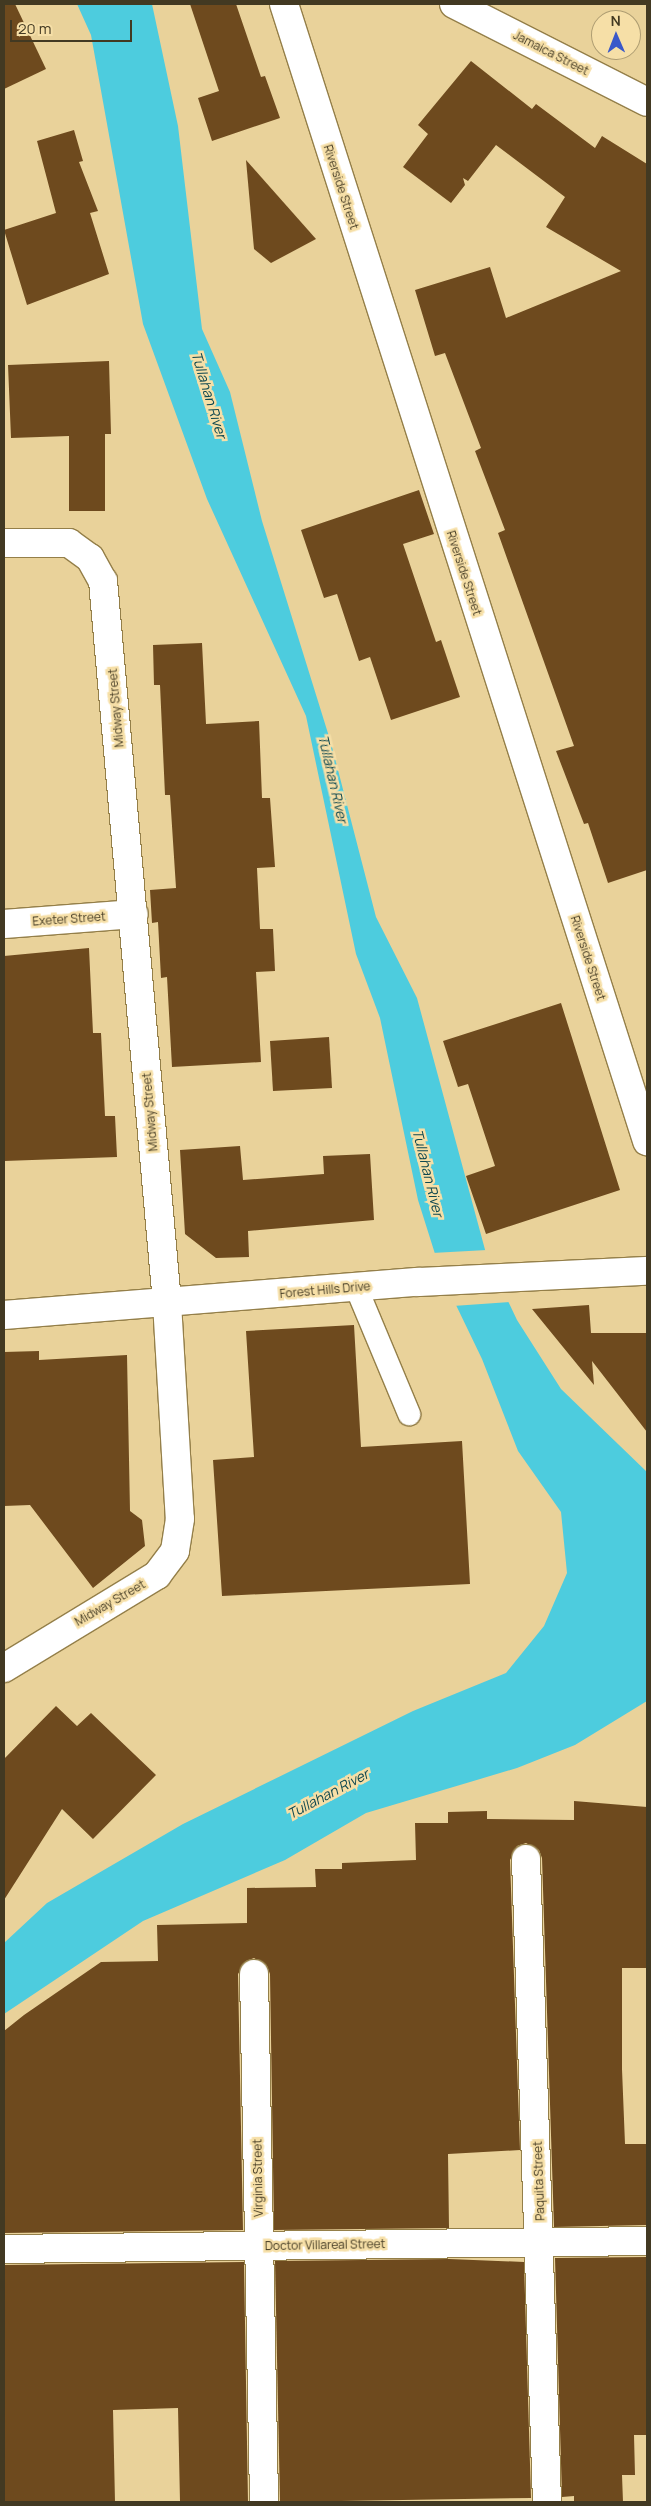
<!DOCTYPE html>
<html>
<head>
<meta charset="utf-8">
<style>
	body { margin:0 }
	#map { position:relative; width:651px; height:2506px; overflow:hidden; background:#e9d29a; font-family:Manrope,sans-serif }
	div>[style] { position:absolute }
	.water>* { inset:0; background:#4dccde }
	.pier>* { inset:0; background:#e9d29a }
	.building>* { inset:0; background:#6e4a1e }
	.roads { filter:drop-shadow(1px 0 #947f49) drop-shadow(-1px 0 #947f49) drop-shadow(0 1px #947f49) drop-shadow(0 -1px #947f49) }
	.service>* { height:22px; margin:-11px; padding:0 11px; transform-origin:11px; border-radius:11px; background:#fff }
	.minor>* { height:28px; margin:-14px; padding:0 14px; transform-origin:14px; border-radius:14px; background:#fff }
	.tertiary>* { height:28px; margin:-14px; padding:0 14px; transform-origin:14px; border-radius:14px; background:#fff }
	span { translate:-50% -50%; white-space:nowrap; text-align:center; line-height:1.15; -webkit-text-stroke:5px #f6dfa7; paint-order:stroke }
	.street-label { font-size:12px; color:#423922 }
	.water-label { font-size:14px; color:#0e474f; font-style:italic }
	.frame { position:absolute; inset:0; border:5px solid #423922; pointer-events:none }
	.north { position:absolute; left:591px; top:10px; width:50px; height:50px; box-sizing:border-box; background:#f6dfa7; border:1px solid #ae9d72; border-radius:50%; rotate:359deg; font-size:14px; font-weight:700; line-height:20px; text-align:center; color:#423922 }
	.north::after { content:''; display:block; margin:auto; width:18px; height:22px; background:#3a58c9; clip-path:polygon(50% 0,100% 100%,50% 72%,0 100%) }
	.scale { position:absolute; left:10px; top:20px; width:122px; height:22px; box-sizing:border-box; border:2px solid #423922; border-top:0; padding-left:6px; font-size:15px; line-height:18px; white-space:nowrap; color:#423922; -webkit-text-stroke:4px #f6dfa7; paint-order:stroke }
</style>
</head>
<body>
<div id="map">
	<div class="water">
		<i style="clip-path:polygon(77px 4px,152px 4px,178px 126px,202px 329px,230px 392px,262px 521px,331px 743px,376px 917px,417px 998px,487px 1257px,517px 1320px,561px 1389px,647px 1472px,647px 1701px,575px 1745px,517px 1768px,366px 1813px,285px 1860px,143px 1921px,4px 2014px,4px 1943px,47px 1903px,183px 1824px,413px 1711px,506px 1673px,544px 1626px,567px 1573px,561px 1512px,518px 1451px,482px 1359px,442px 1276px,418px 1200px,380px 1018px,356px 954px,306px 716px,207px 499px,143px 324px,91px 35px)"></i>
	</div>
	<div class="pier">
		<i style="clip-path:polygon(487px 1250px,511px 1302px,453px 1306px,432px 1253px)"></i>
	</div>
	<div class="building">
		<i style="clip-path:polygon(4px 4px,15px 4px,46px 69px,4px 89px)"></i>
		<i style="clip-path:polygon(190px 4px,236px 4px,261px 77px,265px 76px,280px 118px,212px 141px,198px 98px,219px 91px)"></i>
		<i style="clip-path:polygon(471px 61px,532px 109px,536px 104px,595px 148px,602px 136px,647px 164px,647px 870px,608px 883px,588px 823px,584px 824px,556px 751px,574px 746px,498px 533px,505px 530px,475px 451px,481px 448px,445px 353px,435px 356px,415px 290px,490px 267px,506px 318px,621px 271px,546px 227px,565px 197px,496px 145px,468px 181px,463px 178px,465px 185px,451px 203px,403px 167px,428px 134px,418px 125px)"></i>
		<i style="clip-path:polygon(74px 130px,83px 161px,79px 162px,98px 211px,90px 213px,109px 274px,27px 305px,4px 230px,56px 213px,37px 141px)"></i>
		<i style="clip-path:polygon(246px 160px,316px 239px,271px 263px,254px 249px)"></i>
		<i style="clip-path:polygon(109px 361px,111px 434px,105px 434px,105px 511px,69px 511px,69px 436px,11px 438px,8px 365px)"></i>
		<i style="clip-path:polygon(419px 490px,434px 534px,403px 544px,436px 642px,441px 640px,460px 697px,391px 720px,370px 657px,359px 661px,337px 594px,324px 598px,301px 530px)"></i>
		<i style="clip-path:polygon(202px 643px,206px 724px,259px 721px,262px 798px,270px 798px,275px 867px,257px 868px,260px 929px,273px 929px,275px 971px,256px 972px,261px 1062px,172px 1067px,167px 977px,161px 978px,158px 922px,152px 923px,150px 890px,176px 888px,170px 795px,165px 795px,160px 685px,154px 685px,153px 645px)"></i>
		<i style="clip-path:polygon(89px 948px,93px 1033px,101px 1033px,105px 1116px,115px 1116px,117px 1157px,4px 1161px,4px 956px)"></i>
		<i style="clip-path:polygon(561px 1003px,620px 1190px,486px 1234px,466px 1176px,495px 1166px,468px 1084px,458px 1087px,443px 1041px)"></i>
		<i style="clip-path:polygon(329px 1037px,332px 1088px,273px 1091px,270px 1041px)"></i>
		<i style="clip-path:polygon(240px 1146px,243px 1180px,324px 1174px,323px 1156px,370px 1154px,374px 1220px,248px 1231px,249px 1257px,216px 1258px,185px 1234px,180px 1150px)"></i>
		<i style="clip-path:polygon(589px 1305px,591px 1333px,647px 1333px,647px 1432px,592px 1361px,594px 1385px,532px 1309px)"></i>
		<i style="clip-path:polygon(354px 1325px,361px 1447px,462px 1441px,470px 1584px,222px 1596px,213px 1460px,254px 1457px,246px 1331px)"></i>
		<i style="clip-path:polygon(39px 1351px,39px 1360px,127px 1355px,130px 1511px,142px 1520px,145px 1546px,93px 1588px,30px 1505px,4px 1506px,4px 1352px)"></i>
		<i style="clip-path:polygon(56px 1706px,77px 1726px,91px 1713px,156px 1775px,93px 1839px,62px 1809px,4px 1900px,4px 1759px)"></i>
		<i style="clip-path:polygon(574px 1801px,647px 1807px,647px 1968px,622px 1968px,622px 2069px,625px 2144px,647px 2144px,647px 2225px,554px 2227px,542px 1858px,539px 1850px,526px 1843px,517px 1846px,510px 1860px,520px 2150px,448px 2154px,449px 2228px,274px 2230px,270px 1974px,267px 1966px,254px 1958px,246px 1961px,238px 1974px,243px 2230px,4px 2233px,4px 2031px,24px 2015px,101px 1962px,158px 1961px,157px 1925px,247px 1923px,247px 1888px,316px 1887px,315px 1869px,342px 1869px,342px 1863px,416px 1860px,415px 1823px,448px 1823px,448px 1812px,487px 1811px,487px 1819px,574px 1820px)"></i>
		<i style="clip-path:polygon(647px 2257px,647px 2435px,634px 2435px,635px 2475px,622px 2475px,623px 2502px,574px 2502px,574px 2496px,562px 2497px,555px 2258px)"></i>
		<i style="clip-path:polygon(449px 2259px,524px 2262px,531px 2498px,280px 2502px,275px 2261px)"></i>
		<i style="clip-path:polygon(244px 2262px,248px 2502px,180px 2502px,178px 2408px,113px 2410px,115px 2502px,4px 2502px,4px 2265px)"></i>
	</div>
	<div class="roads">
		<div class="service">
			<i style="left:356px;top:1287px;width:138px;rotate:67.3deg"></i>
		</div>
		<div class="minor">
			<i style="left:284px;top:4px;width:1194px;rotate:72.29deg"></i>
			<i style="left:454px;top:4px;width:216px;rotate:26.9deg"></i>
			<i style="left:4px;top:543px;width:65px"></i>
			<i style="left:69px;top:543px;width:26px;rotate:36deg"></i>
			<i style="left:90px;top:558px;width:26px;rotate:61deg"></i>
			<i style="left:103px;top:581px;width:725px;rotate:84.93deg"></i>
			<i style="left:167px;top:1303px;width:216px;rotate:86.6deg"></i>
			<i style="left:180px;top:1519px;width:32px;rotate:99deg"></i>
			<i style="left:175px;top:1551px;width:30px;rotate:127deg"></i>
			<i style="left:157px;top:1575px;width:179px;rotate:148.7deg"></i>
			<i style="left:4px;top:924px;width:130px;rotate:-4.4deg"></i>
			<i style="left:526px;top:1859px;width:643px;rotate:88.13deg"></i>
			<i style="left:254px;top:1974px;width:528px;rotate:88.91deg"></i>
			<i style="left:4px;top:2249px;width:643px;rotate:-0.71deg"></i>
		</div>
		<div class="tertiary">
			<i style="left:4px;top:1315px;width:415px;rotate:-4.6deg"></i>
			<i style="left:418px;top:1282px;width:229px;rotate:-2.8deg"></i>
		</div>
	</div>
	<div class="street-label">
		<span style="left:551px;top:53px;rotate:27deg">Jamaica Street</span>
		<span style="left:341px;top:187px;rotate:72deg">Riverside Street</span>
		<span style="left:464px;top:573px;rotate:72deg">Riverside Street</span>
		<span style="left:116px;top:708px;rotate:-95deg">Midway Street</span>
		<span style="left:69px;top:919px;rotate:-4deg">Exeter Street</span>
		<span style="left:588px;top:958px;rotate:72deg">Riverside Street</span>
		<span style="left:150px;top:1112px;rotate:-95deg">Midway Street</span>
		<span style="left:325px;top:1290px;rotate:-5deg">Forest Hills Drive</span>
		<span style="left:110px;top:1603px;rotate:-30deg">Midway Street</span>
		<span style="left:258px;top:2178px;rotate:-91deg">Virginia Street</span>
		<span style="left:539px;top:2181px;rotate:-92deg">Paquita Street</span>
		<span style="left:325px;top:2245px;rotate:-1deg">Doctor Villareal Street</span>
	</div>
	<div class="water-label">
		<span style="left:209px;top:395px;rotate:73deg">Tullahan River</span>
		<span style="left:333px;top:779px;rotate:77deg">Tullahan River</span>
		<span style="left:428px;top:1173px;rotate:76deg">Tullahan River</span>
		<span style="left:328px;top:1794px;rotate:-28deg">Tullahan River</span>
	</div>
	<div class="frame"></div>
	<div class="north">N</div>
	<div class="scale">20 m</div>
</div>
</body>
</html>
